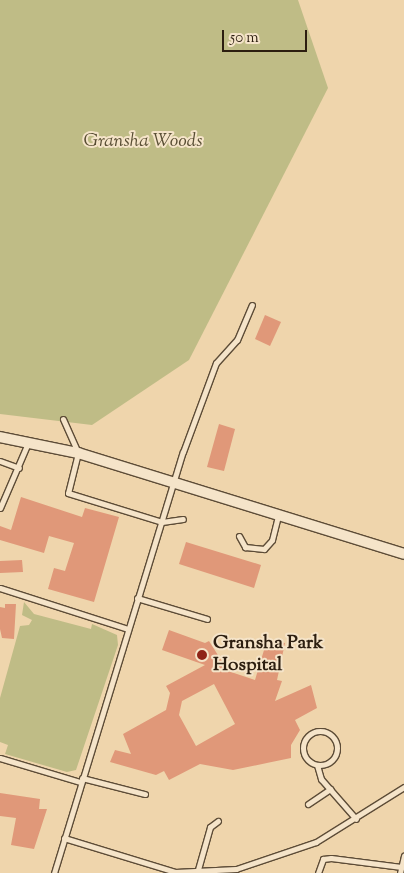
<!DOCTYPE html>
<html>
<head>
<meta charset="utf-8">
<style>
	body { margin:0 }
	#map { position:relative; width:404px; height:873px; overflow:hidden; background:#efd5ac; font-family:"Sorts Mill Goudy",serif }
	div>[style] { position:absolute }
	.green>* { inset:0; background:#bfbc86 }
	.building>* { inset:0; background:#e09879 }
	.roads { filter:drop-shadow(1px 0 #5d4c37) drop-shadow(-1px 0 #5d4c37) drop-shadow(0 1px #5d4c37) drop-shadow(0 -1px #5d4c37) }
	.service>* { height:5px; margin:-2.5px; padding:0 2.5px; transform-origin:2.5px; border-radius:2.5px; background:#f5e4c9 }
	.service>.ring { margin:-2.5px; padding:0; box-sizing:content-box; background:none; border:5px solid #f5e4c9; border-radius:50% }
	.minor>* { height:10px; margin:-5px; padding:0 5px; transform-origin:5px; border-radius:5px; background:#f5e4c9 }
	.dots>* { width:14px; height:14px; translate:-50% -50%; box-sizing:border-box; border:2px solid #f5e4c9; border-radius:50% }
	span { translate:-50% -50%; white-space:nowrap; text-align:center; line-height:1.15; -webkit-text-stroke:4px #f5e4c9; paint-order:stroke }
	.park-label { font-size:19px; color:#584d33; font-style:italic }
	.poi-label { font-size:19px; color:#2c1e10; font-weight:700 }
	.left { translate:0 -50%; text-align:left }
	.scale { position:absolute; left:222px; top:30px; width:85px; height:22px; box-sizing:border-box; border:2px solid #2c1e10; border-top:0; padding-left:6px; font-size:15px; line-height:18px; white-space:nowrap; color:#2c1e10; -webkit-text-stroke:4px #f5e4c9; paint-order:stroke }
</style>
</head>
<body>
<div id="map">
	<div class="green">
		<i style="clip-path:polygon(0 0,298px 0,328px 88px,189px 360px,92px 425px,0 414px)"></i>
		<i style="clip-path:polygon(24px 602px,34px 614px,91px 629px,92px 624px,117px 635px,118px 645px,76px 770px,67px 772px,5px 754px,8px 745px,0 742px,0 698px,20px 626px,29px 625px,32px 620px,22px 615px)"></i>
	</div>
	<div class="building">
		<i style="clip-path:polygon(265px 315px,281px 322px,270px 346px,255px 339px)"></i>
		<i style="clip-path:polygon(219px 424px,235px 429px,224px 471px,207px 467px)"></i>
		<i style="clip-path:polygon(21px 497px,82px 517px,85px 508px,119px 517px,94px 602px,48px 589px,54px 568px,65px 571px,74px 543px,49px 536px,44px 553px,0 540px,0 526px,11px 530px)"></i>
		<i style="clip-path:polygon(186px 542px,261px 565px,254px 588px,179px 564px)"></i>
		<i style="clip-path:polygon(22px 560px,23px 572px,0 573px,0 561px)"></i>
		<i style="clip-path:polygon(5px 604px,16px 604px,14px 639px,2px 638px,0 629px,0 607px,5px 608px)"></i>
		<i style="clip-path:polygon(evenodd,169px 630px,205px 643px,209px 641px,228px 671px,255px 680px,267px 640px,285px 643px,277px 680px,282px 681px,275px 701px,311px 685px,317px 708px,295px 720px,300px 730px,291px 745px,291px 758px,233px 770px,200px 764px,169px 780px,164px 771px,156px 775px,110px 762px,115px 750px,131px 754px,123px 734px,166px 710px,170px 693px,166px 686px,205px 665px,162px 650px,169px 630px,214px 684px,235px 724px,196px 746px,179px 715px,182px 701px,214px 684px)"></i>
		<i style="clip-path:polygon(0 793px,40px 799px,39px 809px,47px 809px,34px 849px,11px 845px,16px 818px,0 816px)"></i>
	</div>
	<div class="roads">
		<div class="service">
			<i style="left:63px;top:419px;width:37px;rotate:66deg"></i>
			<i style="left:78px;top:453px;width:41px;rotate:104deg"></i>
			<i style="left:68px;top:493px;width:98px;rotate:17.1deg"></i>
			<i style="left:162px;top:522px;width:21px;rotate:-8deg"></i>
			<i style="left:0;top:461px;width:20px;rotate:20deg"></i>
			<i style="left:0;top:508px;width:71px;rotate:-66.7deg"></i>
			<i style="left:239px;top:536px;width:13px;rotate:61deg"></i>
			<i style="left:245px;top:547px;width:19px;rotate:6deg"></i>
			<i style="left:264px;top:549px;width:12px;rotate:-48deg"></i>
			<i style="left:272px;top:540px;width:25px;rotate:-76deg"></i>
			<i style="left:0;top:588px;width:134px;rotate:17.8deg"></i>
			<i style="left:137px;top:598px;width:73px;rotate:16.7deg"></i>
			<i class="ring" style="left:303px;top:731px;width:29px;height:29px"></i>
			<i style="left:0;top:758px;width:84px;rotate:16.7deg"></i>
			<i style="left:317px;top:765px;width:15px;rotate:74deg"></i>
			<i style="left:321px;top:779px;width:53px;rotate:48.8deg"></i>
			<i style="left:82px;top:778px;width:65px;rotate:14.3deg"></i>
			<i style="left:308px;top:804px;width:27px;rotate:-34deg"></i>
			<i style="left:64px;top:838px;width:116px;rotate:17deg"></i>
			<i style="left:175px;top:872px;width:61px;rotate:-2.8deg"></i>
			<i style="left:236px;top:869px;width:84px;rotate:-18.6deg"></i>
			<i style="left:316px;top:842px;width:104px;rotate:-32deg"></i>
			<i style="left:54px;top:873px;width:440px;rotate:-73deg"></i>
			<i style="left:183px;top:452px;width:95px;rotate:-69.7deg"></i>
			<i style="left:216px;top:363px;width:31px;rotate:-48deg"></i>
			<i style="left:237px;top:340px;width:38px;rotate:-67deg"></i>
			<i style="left:197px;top:873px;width:48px;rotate:-74.2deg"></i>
			<i style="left:210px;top:827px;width:10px;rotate:-37deg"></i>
			<i style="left:318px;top:873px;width:15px;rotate:-70deg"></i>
			<i style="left:323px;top:859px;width:8px;rotate:-7deg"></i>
			<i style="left:331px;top:858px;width:71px;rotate:7.3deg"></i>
			<i style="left:400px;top:873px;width:18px;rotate:-77deg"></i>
		</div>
		<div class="minor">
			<i style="left:0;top:437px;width:80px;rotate:11.6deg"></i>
			<i style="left:78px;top:453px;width:341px;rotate:17.2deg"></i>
		</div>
	</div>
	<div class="dots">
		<i style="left:202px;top:655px;background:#8f2418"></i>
	</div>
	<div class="park-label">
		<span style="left:143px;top:142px">Gransha Woods</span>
	</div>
	<div class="poi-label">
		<span class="left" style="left:213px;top:655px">Gransha Park<br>Hospital</span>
	</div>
	<div class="scale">50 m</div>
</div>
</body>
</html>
